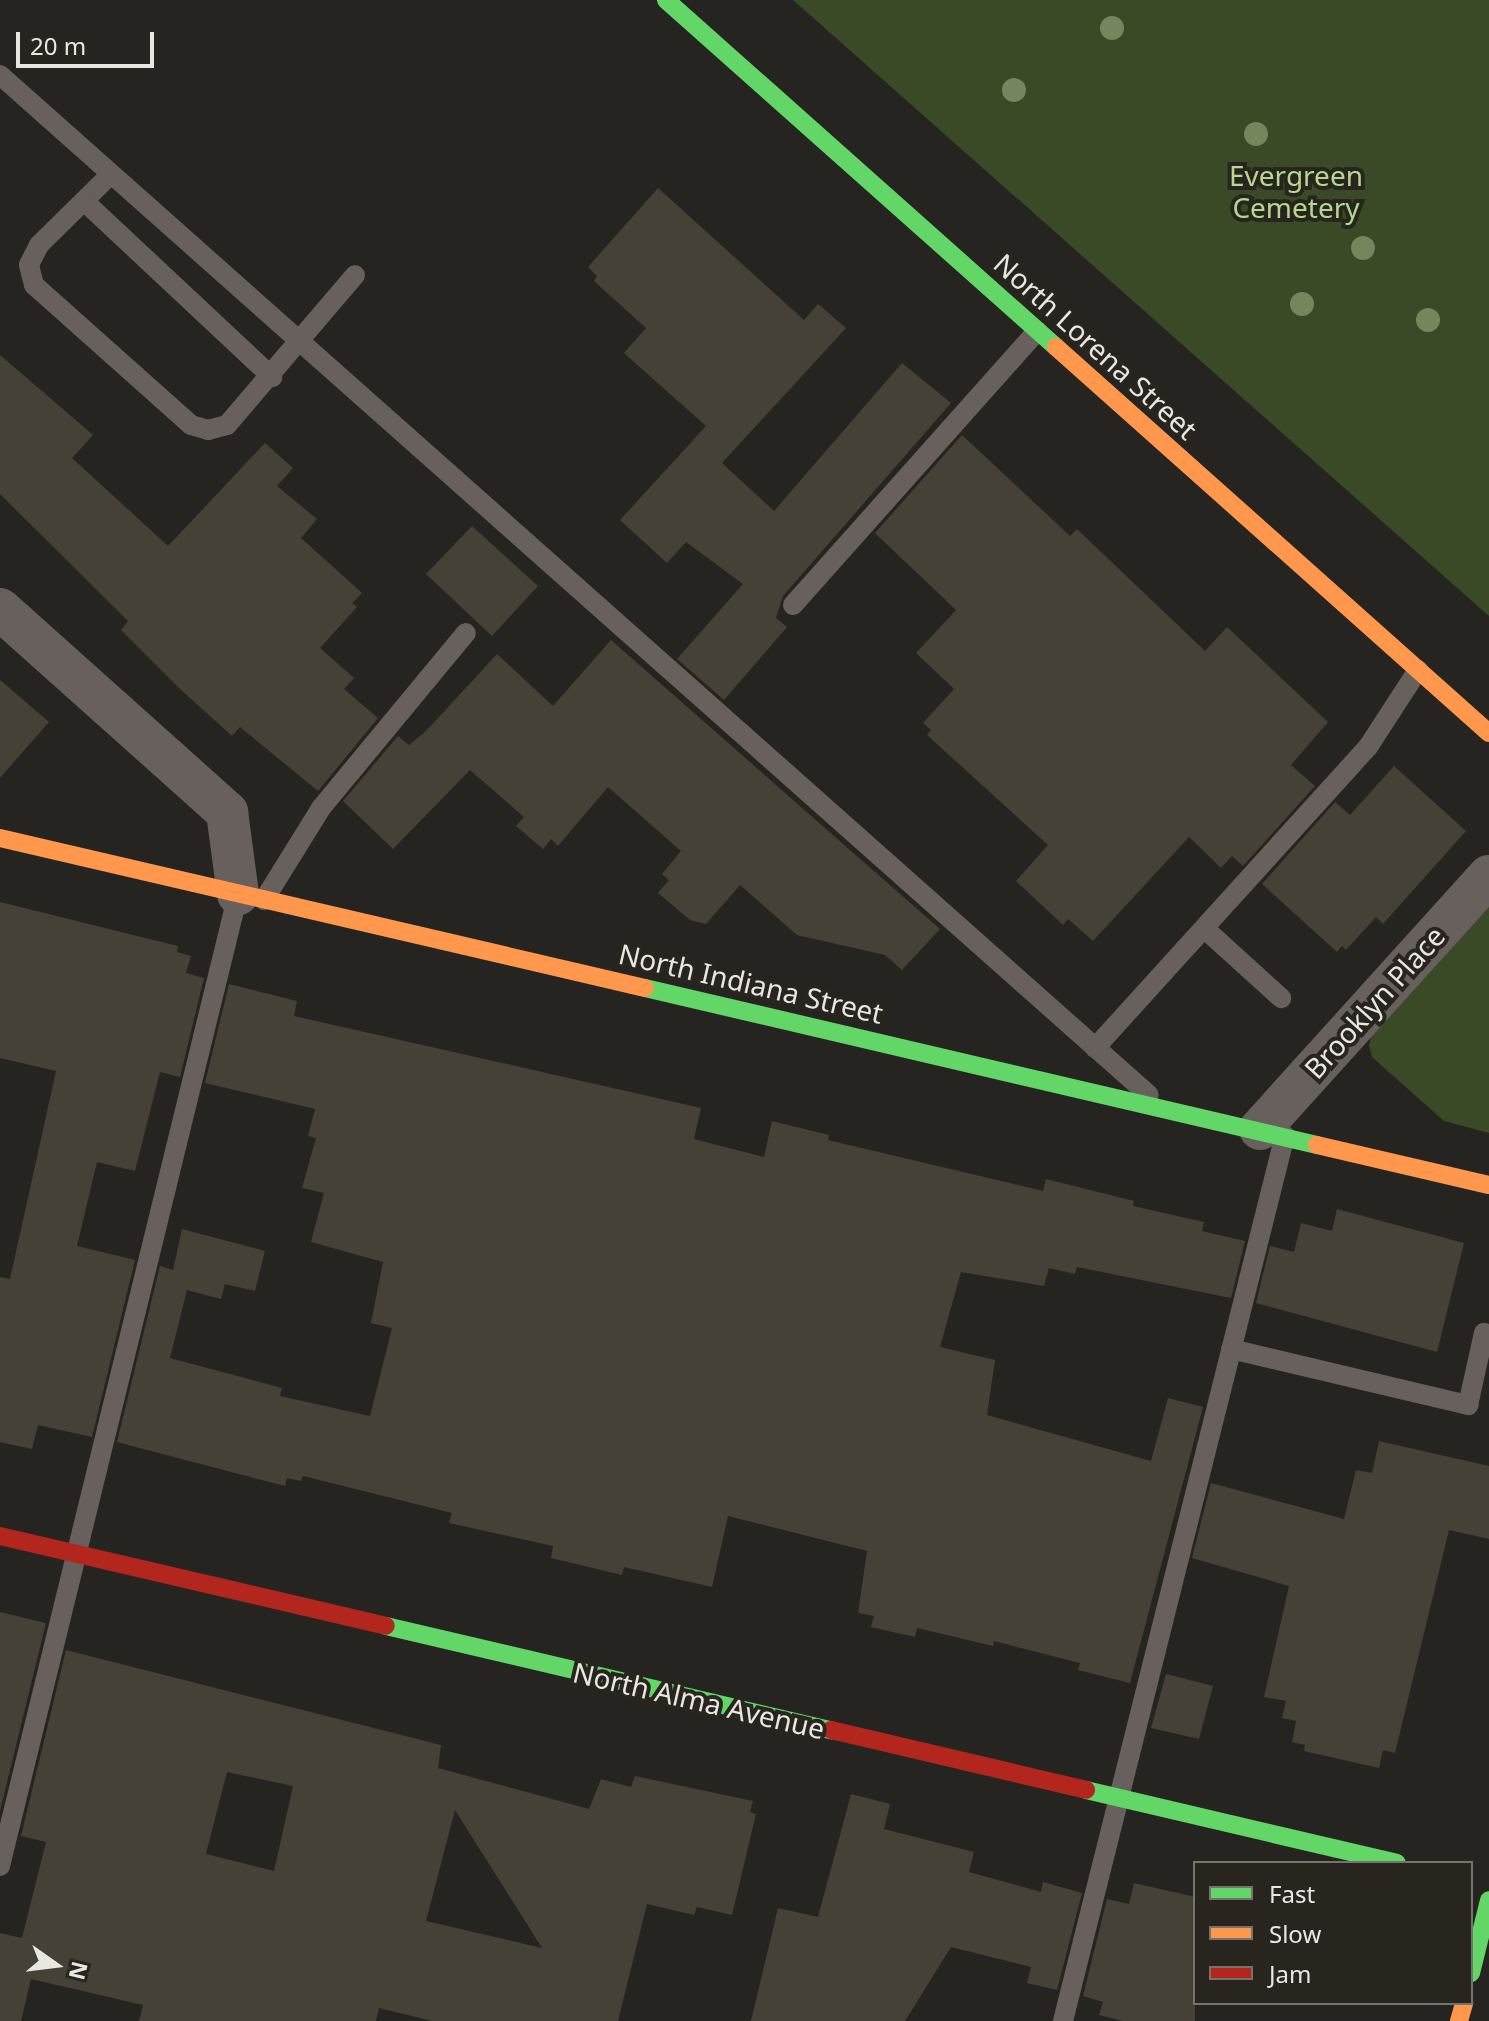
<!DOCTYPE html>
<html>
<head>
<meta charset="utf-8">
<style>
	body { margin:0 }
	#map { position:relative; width:1489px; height:2021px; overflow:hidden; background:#262420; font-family:"Noto Sans",sans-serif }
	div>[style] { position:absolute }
	.green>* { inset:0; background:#3a4926 }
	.building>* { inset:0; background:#464136 }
	.lane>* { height:20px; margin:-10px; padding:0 10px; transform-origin:10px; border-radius:10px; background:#67605c }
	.street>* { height:42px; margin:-21px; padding:0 21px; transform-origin:21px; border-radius:21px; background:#67605c }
	.fast>* { height:18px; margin:-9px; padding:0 9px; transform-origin:9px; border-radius:9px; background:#63d668 }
	.slow>* { height:18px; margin:-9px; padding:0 9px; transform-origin:9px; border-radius:9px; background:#ff974d }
	.jam>* { height:18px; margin:-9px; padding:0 9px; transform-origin:9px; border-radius:9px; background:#b3261e }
	.trees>* { width:24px; height:24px; margin:-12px; border-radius:50%; background:#75865d }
	span { translate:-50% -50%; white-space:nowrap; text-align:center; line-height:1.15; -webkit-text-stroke:8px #28251e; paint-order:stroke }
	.park-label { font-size:28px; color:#b5d78f }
	.street-label { font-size:28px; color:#e9e7e2 }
	.legend { position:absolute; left:1193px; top:1861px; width:280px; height:144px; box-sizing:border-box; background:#28251e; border:2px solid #75736c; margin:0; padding:10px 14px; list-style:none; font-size:24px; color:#e9e7e2 }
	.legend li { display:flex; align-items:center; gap:16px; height:40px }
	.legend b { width:40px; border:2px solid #75736c }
	.north { position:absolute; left:16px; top:1925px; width:80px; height:80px; -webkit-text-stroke:6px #28251e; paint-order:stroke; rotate:104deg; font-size:22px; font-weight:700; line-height:32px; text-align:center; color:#e9e7e2 }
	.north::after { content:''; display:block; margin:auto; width:28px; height:36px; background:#e9e7e2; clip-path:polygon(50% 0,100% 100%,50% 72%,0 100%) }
	.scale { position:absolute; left:16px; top:32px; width:138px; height:36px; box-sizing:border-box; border:4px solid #e9e7e2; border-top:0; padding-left:10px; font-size:24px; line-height:28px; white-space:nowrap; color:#e9e7e2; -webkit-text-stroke:6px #28251e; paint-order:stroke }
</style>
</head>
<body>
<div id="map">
	<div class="green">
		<i style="clip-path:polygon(793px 0,1489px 0,1489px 616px)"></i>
		<i style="clip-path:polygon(1489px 899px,1489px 1133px,1444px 1121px,1372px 1057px,1369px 1045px,1372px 1034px)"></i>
	</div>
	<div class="building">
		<i style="clip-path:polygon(658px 188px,804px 320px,818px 304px,846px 328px,722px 463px,774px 511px,902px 363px,951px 403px,783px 596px,776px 618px,787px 627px,724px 700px,677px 659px,743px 584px,686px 542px,667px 563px,620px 520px,706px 426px,624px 353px,646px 328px,594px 281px,597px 276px,588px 267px)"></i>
		<i style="clip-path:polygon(0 355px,93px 435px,72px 458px,168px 546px,265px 443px,293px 468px,277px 486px,317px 519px,301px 538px,362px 593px,352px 603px,357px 607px,320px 648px,354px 678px,344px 689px,378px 718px,318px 791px,240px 727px,232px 736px,179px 688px,121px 630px,128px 621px,0 494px)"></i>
		<i style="clip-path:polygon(962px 435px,1070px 536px,1077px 529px,1205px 651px,1227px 627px,1328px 722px,1291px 765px,1315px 786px,1243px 866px,1232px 856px,1221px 868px,1189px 837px,1093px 941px,1068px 919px,1063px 925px,1016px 881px,1048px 845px,927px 735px,931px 730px,923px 723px,954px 689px,916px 653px,956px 610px,875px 533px)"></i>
		<i style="clip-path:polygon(472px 526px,538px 586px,492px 636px,426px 574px)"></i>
		<i style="clip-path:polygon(611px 640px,940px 929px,902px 970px,885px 955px,797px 935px,740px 885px,706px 924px,690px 920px,658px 893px,669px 880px,662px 874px,681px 851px,608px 787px,558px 846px,551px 839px,543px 849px,516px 826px,524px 817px,470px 770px,393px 849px,343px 801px,398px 736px,409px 745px,426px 731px,497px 654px,553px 706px)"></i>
		<i style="clip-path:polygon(0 680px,49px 722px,0 778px)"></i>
		<i style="clip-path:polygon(1394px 766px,1466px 831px,1383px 924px,1376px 917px,1346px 950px,1342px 946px,1337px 952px,1262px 884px,1335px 802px,1350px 815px)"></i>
		<i style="clip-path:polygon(0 902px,178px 946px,177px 952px,191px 956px,186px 973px,204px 978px,180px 1077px,160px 1072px,135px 1171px,97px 1162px,77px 1246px,135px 1260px,92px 1437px,38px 1425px,32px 1449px,0 1442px,0 1277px,10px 1279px,56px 1071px,0 1058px)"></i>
		<i style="clip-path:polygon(229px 984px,297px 1001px,294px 1016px,701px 1108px,694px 1139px,764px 1157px,772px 1121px,829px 1135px,828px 1140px,1043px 1191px,1046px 1179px,1134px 1201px,1133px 1206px,1204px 1222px,1202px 1231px,1245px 1241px,1231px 1298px,1077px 1267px,1075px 1274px,1049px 1268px,1044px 1286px,961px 1272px,940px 1347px,995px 1360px,987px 1415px,1151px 1461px,1168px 1398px,1203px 1407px,1130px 1683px,1078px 1670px,1080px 1663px,994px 1641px,993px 1646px,917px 1628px,915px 1637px,871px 1627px,874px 1616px,858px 1613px,867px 1551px,728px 1516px,712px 1587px,624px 1567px,622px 1575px,551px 1558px,553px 1546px,449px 1523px,452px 1513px,303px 1476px,301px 1481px,287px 1478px,285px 1486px,117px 1442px,160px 1266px,173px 1270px,182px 1229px,265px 1251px,255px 1291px,225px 1284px,221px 1299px,187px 1290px,170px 1358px,282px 1388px,280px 1396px,370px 1416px,392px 1328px,371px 1323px,383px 1262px,311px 1242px,324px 1193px,302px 1188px,316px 1138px,308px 1136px,315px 1109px,205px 1083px)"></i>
		<i style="clip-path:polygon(1337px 1209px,1464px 1243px,1437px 1352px,1256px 1303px,1270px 1246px,1294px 1252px,1301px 1223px,1332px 1231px)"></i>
		<i style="clip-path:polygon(1379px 1441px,1489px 1466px,1489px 1539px,1449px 1530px,1395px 1753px,1383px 1750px,1379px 1768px,1304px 1751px,1305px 1745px,1292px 1742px,1296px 1721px,1282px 1718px,1286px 1701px,1264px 1697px,1289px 1586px,1192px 1558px,1211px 1483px,1344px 1519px,1356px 1470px,1372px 1473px)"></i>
		<i style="clip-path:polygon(0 1612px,46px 1623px,0 1811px)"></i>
		<i style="clip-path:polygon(evenodd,66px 1650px,441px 1745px,438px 1768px,589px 1809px,601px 1779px,631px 1787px,635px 1776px,753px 1801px,750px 1812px,756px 1814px,732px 1915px,697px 1907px,694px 1915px,647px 1904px,618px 2021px,432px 2021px,379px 2008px,376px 2021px,139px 2021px,143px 2005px,31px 1979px,21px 2021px,0 2021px,0 1933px,22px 1938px,46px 1842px,21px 1836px,66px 1650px,227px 1772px,293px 1786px,274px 1871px,206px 1854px,227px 1772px,66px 1650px,455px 1810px,542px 1948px,426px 1921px,455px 1810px)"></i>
		<i style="clip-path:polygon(1166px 1674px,1213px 1686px,1199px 1739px,1151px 1728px)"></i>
		<i style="clip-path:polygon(851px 1794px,890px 1804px,884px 1829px,974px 1852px,969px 1872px,1041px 1892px,1043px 1882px,1082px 1893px,1057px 1990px,1027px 1983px,1031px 1967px,951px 1947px,905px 2021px,751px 2021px,778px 1908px,818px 1917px)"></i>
		<i style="clip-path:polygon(1134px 1883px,1195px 1897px,1195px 2021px,1123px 2021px,1099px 2015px,1103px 2002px,1083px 1996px,1107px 1899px,1129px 1904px)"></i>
	</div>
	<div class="lane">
		<i style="left:0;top:75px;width:1536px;rotate:41.6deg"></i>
		<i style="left:111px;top:174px;width:101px;rotate:135.4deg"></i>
		<i style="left:39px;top:245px;width:22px;rotate:117deg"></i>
		<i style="left:29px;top:265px;width:21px;rotate:76deg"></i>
		<i style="left:34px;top:285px;width:210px;rotate:41.7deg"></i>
		<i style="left:191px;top:425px;width:18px;rotate:16deg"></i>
		<i style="left:208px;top:430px;width:20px;rotate:-15deg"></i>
		<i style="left:227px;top:425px;width:197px;rotate:-49.5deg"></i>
		<i style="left:84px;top:201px;width:258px;rotate:43.1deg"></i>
		<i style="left:793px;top:605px;width:367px;rotate:-48.3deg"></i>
		<i style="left:264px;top:900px;width:108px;rotate:-58.2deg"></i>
		<i style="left:321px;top:808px;width:227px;rotate:-50.4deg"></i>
		<i style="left:1205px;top:929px;width:103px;rotate:42.2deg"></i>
		<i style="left:1095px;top:1048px;width:406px;rotate:-47.8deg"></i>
		<i style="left:1368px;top:747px;width:92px;rotate:-57deg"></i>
		<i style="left:1231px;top:1349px;width:244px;rotate:13.3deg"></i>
		<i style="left:1468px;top:1405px;width:74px;rotate:-77.5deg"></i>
		<i style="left:0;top:1866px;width:1001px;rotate:-76.24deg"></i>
		<i style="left:1063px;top:2021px;width:913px;rotate:-75.93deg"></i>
	</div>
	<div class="street">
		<i style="left:0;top:609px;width:305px;rotate:41.8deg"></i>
		<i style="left:227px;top:812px;width:83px;rotate:82.4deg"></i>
		<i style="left:1260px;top:1129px;width:341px;rotate:-47.9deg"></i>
	</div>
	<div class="fast">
		<i style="left:666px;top:0;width:522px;rotate:41.66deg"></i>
		<i style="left:645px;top:988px;width:690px;rotate:13.15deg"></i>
		<i style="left:386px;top:1626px;width:457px;rotate:13.2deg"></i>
		<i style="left:1086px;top:1790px;width:319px;rotate:13.2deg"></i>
		<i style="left:1471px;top:1973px;width:75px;rotate:-76.1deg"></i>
	</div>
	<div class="slow">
		<i style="left:1056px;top:347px;width:580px;rotate:41.72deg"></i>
		<i style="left:0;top:838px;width:662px;rotate:13.09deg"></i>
		<i style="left:1317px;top:1145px;width:177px;rotate:13.1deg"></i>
		<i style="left:1459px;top:2021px;width:19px;rotate:-74deg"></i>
	</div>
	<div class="jam">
		<i style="left:0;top:1536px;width:396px;rotate:13.1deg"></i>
		<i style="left:831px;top:1730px;width:262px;rotate:13.2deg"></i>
	</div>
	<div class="trees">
		<i style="left:1112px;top:28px"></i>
		<i style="left:1014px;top:90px"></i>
		<i style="left:1256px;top:134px"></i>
		<i style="left:1363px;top:248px"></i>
		<i style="left:1302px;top:304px"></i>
		<i style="left:1428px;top:320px"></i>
	</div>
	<div class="park-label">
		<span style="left:1296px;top:191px">Evergreen<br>Cemetery</span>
	</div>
	<div class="street-label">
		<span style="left:1096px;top:346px;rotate:42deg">North Lorena Street</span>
		<span style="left:751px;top:983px;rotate:13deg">North Indiana Street</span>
		<span style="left:1374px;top:1002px;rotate:-48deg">Brooklyn Place</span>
		<span style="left:699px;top:1700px;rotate:13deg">North Alma Avenue</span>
	</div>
	<ul class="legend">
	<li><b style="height:10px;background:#63d668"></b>Fast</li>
	<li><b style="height:10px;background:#ff974d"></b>Slow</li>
	<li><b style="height:10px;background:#b3261e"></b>Jam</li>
	</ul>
	<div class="north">N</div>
	<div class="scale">20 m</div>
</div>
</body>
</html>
